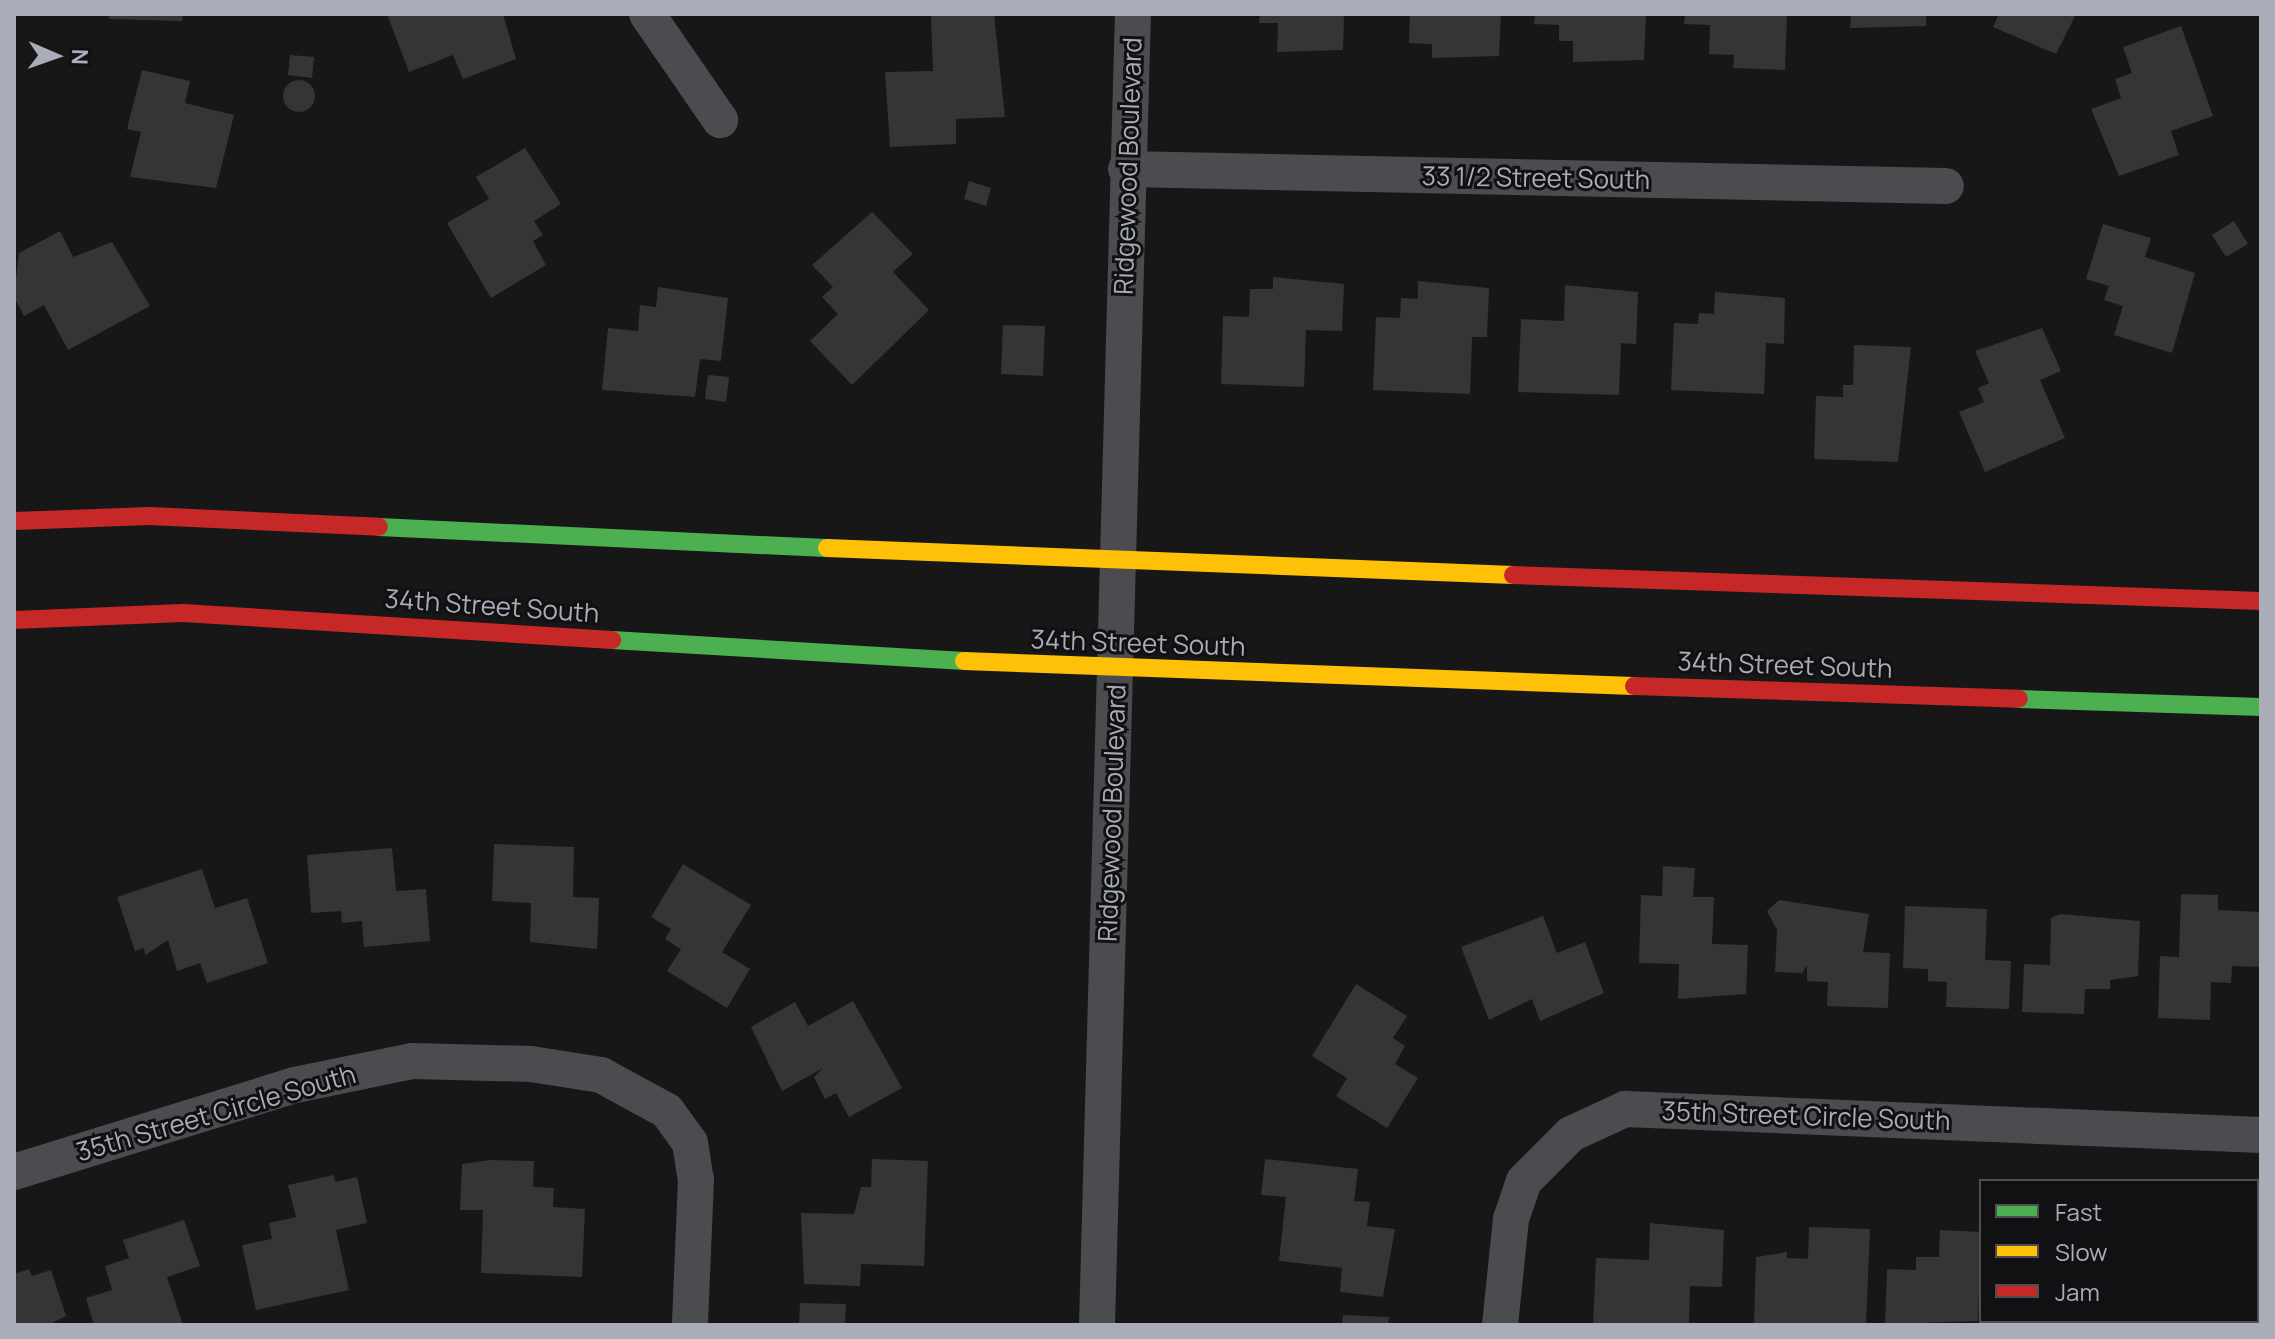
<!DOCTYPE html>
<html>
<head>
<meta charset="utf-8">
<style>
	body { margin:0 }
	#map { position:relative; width:2275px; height:1339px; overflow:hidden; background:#171717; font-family:Manrope,sans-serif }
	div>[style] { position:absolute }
	.building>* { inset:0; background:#353536 }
	.round { border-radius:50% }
	.street>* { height:36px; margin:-18px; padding:0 18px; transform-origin:18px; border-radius:18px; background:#4b4c50 }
	.fast>* { height:18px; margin:-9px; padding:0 9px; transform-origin:9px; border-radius:9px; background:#4caf50 }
	.slow>* { height:18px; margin:-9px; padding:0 9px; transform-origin:9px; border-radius:9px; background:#ffc107 }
	.jam>* { height:18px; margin:-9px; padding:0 9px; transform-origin:9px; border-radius:9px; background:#c62828 }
	span { translate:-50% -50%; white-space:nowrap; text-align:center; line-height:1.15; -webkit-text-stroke:6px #111113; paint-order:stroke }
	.street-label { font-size:26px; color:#a8adb8 }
	.frame { position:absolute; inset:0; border:16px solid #a8adb8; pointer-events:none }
	.legend { position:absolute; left:1979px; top:1179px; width:280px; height:144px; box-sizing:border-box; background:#111113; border:2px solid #4d4f55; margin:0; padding:10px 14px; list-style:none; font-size:24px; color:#a8adb8 }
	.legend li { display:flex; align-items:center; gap:16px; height:40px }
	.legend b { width:40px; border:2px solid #4d4f55 }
	.north { position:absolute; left:16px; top:16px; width:80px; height:80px; -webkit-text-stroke:6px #111113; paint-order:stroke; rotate:92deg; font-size:22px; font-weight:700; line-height:32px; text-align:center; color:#a8adb8 }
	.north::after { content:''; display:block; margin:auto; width:28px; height:36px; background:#a8adb8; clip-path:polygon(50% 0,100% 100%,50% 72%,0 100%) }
</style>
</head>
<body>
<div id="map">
	<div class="building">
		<i style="clip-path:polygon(109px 14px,183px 14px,182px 21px,109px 19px)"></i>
		<i style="clip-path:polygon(387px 14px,503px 14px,516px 59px,463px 79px,453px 55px,409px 72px)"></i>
		<i style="clip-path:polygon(931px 14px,994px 14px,1005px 117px,956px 119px,956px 144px,890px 147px,885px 72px,933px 71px)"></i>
		<i style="clip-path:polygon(1260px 14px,1344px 14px,1343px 50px,1277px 52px,1278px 23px,1259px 23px)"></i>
		<i style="clip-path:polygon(1410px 14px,1501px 14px,1499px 56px,1432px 58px,1432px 44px,1409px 43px)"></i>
		<i style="clip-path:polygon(1535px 14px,1646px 14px,1644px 60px,1573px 62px,1573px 41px,1559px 41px,1559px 25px,1534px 24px)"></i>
		<i style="clip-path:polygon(1685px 14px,1787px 14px,1785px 70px,1733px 68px,1734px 55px,1709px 54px,1710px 25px,1684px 24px)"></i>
		<i style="clip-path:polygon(1851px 14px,1926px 14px,1926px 26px,1850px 28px)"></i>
		<i style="clip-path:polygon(1999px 14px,2076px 14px,2056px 54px,1993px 27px)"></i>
		<i style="clip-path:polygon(2181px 26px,2213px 116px,2171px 131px,2179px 155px,2119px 176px,2091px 109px,2121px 98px,2115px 79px,2132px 73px,2123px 47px)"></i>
		<i style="clip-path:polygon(290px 55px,314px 57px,312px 78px,288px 75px)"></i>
		<i style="clip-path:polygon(142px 70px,190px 81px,185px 103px,234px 115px,216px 188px,130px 177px,141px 132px,127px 129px)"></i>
		<i class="round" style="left:283px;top:80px;width:32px;height:32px"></i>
		<i style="clip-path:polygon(525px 148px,561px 204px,534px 221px,543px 235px,533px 241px,546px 265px,491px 298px,447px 223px,489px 199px,476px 177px)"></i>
		<i style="clip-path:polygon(969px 181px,991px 188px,986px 206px,964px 199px)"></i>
		<i style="clip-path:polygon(872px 212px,913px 254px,893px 272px,929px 310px,852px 385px,810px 341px,838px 314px,822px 297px,833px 287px,812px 265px)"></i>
		<i style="clip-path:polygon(2234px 221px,2248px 244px,2226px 257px,2212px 235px)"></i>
		<i style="clip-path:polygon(2103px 224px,2151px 238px,2145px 257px,2195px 273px,2172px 353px,2114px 335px,2123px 306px,2104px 300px,2109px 286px,2086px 279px)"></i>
		<i style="clip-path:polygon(60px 231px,73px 257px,112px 242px,150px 306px,68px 350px,44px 305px,24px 316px,14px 297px,19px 253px)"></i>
		<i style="clip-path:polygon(1273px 277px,1344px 284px,1342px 331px,1306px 330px,1304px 387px,1221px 384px,1223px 316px,1249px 317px,1250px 289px,1273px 289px)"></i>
		<i style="clip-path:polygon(1418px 281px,1489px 288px,1487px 337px,1472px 337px,1470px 394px,1373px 390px,1376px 317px,1400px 318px,1401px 298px,1418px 299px)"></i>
		<i style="clip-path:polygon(1565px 285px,1638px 292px,1636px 344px,1621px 343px,1619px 395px,1518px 392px,1521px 319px,1564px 321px)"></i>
		<i style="clip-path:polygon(658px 287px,728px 298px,721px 361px,700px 359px,695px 397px,602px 390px,608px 328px,638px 331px,640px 305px,656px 307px)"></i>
		<i style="clip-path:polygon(1715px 292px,1785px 298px,1784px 344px,1766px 343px,1764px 394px,1671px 390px,1674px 323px,1698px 324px,1699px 313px,1714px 314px)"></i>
		<i style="clip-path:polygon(1003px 325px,1045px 326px,1043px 376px,1001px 374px)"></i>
		<i style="clip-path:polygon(2042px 328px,2061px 371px,2040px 380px,2065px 438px,1985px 472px,1959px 412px,1984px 402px,1978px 388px,1989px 383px,1975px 351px)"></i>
		<i style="clip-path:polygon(1854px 345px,1911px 347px,1898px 462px,1814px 459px,1816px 396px,1843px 397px,1843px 385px,1853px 385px)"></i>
		<i style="clip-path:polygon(708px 375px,729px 377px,726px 402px,705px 399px)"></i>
		<i style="clip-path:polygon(494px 844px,574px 847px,573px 897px,599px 898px,597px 949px,530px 942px,531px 903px,492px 901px)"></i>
		<i style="clip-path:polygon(392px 848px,396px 891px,426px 889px,430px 941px,364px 947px,362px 921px,342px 923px,341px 911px,311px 913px,307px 855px)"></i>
		<i style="clip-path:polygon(683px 864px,751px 905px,722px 952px,750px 969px,727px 1008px,667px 971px,681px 949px,665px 939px,671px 929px,651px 917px)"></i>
		<i style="clip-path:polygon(1663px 866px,1695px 868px,1693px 897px,1714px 897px,1712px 944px,1748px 945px,1746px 994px,1678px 999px,1679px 964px,1639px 963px,1641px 895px,1662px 896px)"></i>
		<i style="clip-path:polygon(202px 869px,215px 908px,247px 898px,268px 963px,207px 983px,200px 963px,177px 971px,168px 940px,145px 955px,144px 948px,135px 951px,117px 897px)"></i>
		<i style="clip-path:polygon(2181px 894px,2218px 895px,2218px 910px,2261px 912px,2261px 967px,2232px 966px,2231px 983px,2211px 982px,2210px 1020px,2158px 1018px,2160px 956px,2179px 957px)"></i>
		<i style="clip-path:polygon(1779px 900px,1869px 914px,1863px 952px,1890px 953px,1888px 1008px,1827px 1006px,1828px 982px,1807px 981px,1807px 965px,1802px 973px,1775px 972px,1777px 930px,1767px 911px)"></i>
		<i style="clip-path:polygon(1905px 906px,1987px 909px,1985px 960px,2011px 961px,2009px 1009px,1946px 1007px,1947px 982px,1928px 981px,1928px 969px,1903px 968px)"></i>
		<i style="clip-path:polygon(2060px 914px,2140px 921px,2138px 976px,2110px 980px,2110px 989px,2085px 989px,2084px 1014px,2022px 1012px,2024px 964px,2050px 965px,2051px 918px)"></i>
		<i style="clip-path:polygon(1543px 916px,1557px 953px,1585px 942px,1604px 993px,1540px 1021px,1532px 999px,1489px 1020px,1461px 947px)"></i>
		<i style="clip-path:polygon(1356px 984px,1407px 1016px,1393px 1038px,1405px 1046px,1395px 1064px,1418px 1078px,1387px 1128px,1336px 1096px,1347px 1078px,1312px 1056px)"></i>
		<i style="clip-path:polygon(853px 1001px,902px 1088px,849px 1117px,836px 1093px,825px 1099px,814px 1077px,823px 1068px,782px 1091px,751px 1027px,795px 1002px,808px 1026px)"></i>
		<i style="clip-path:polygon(872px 1159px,928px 1161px,924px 1266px,861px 1264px,860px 1286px,804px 1284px,801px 1213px,854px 1214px,861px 1187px,871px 1187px)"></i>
		<i style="clip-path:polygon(1265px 1159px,1358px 1169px,1354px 1201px,1370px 1202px,1367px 1226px,1395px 1229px,1383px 1297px,1340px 1292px,1342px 1268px,1279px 1261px,1286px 1197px,1261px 1195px)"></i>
		<i style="clip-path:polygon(491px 1160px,534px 1161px,533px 1187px,554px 1188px,553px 1207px,585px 1209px,582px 1277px,481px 1273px,483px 1210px,460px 1210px,462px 1164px)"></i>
		<i style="clip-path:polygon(334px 1175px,335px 1182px,357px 1177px,367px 1223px,336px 1230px,349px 1290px,256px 1310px,242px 1245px,272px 1239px,269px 1223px,296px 1217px,288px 1185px)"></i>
		<i style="clip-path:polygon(184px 1220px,200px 1266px,167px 1277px,183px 1325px,94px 1325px,86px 1298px,112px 1290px,105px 1266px,129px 1258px,123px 1240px)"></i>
		<i style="clip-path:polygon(1650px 1223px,1724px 1230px,1722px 1287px,1690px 1286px,1689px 1325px,1593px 1325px,1596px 1258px,1649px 1260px)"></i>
		<i style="clip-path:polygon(1809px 1227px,1870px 1229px,1866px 1325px,1754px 1325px,1756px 1257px,1787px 1252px,1787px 1258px,1808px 1259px)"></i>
		<i style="clip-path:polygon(1940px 1230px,1981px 1232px,1978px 1321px,1885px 1324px,1887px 1269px,1916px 1270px,1916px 1257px,1939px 1257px)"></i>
		<i style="clip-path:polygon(29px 1269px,32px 1276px,51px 1270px,66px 1316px,48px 1325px,14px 1325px,14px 1274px)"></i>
		<i style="clip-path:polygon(800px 1303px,846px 1304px,845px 1325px,799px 1325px)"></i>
		<i style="clip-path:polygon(1343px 1315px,1389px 1317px,1388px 1325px,1342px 1325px)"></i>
		<i style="clip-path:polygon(2028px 1321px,2119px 1321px,2028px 1325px)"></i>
		<i style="clip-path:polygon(2172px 1321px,2252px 1321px,2172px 1325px)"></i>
	</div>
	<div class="street">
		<i style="left:647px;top:14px;width:129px;rotate:55.4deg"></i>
		<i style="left:1126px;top:169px;width:820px;rotate:1.19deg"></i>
		<i style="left:14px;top:1172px;width:294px;rotate:-17.2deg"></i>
		<i style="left:295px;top:1085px;width:119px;rotate:-11.6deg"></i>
		<i style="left:412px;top:1061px;width:119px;rotate:1.4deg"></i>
		<i style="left:531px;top:1064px;width:71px;rotate:8.9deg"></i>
		<i style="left:601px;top:1075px;width:75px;rotate:28.6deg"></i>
		<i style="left:667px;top:1111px;width:39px;rotate:54deg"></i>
		<i style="left:690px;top:1143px;width:36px;rotate:81deg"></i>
		<i style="left:696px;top:1179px;width:146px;rotate:92.4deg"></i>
		<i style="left:1097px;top:1325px;width:1311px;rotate:-88.43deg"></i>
		<i style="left:1500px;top:1325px;width:107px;rotate:-84.1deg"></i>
		<i style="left:1511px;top:1219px;width:40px;rotate:-71.1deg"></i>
		<i style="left:1524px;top:1181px;width:66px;rotate:-45deg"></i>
		<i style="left:1571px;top:1134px;width:60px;rotate:-24.8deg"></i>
		<i style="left:1625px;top:1109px;width:637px;rotate:2.34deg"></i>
	</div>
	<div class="fast">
		<i style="left:379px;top:527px;width:448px;rotate:2.7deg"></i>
		<i style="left:612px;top:640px;width:353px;rotate:3.4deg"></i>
		<i style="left:2019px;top:699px;width:242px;rotate:1.9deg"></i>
	</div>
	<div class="slow">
		<i style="left:827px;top:548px;width:687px;rotate:2.25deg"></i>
		<i style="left:964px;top:661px;width:670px;rotate:2.14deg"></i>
	</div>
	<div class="jam">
		<i style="left:14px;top:521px;width:135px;rotate:-2.1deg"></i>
		<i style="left:149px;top:516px;width:230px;rotate:2.7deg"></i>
		<i style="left:1513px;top:575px;width:748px;rotate:1.99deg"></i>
		<i style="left:14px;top:620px;width:169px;rotate:-2.4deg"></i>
		<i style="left:183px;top:613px;width:430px;rotate:3.6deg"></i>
		<i style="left:1634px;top:686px;width:385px;rotate:1.9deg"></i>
	</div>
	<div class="street-label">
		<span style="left:1128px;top:166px;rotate:-88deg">Ridgewood Boulevard</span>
		<span style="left:1536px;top:178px;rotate:1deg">33 1/2 Street South</span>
		<span style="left:492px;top:606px;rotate:4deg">34th Street South</span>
		<span style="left:1138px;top:643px;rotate:2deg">34th Street South</span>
		<span style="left:1785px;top:665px;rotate:2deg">34th Street South</span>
		<span style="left:1112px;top:813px;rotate:-88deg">Ridgewood Boulevard</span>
		<span style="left:216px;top:1113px;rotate:-16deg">35th Street Circle South</span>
		<span style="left:1806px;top:1116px;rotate:2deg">35th Street Circle South</span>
	</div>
	<div class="frame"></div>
	<ul class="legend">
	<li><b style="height:10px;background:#4caf50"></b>Fast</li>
	<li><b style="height:10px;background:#ffc107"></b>Slow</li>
	<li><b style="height:10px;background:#c62828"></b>Jam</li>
	</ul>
	<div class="north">N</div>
</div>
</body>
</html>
